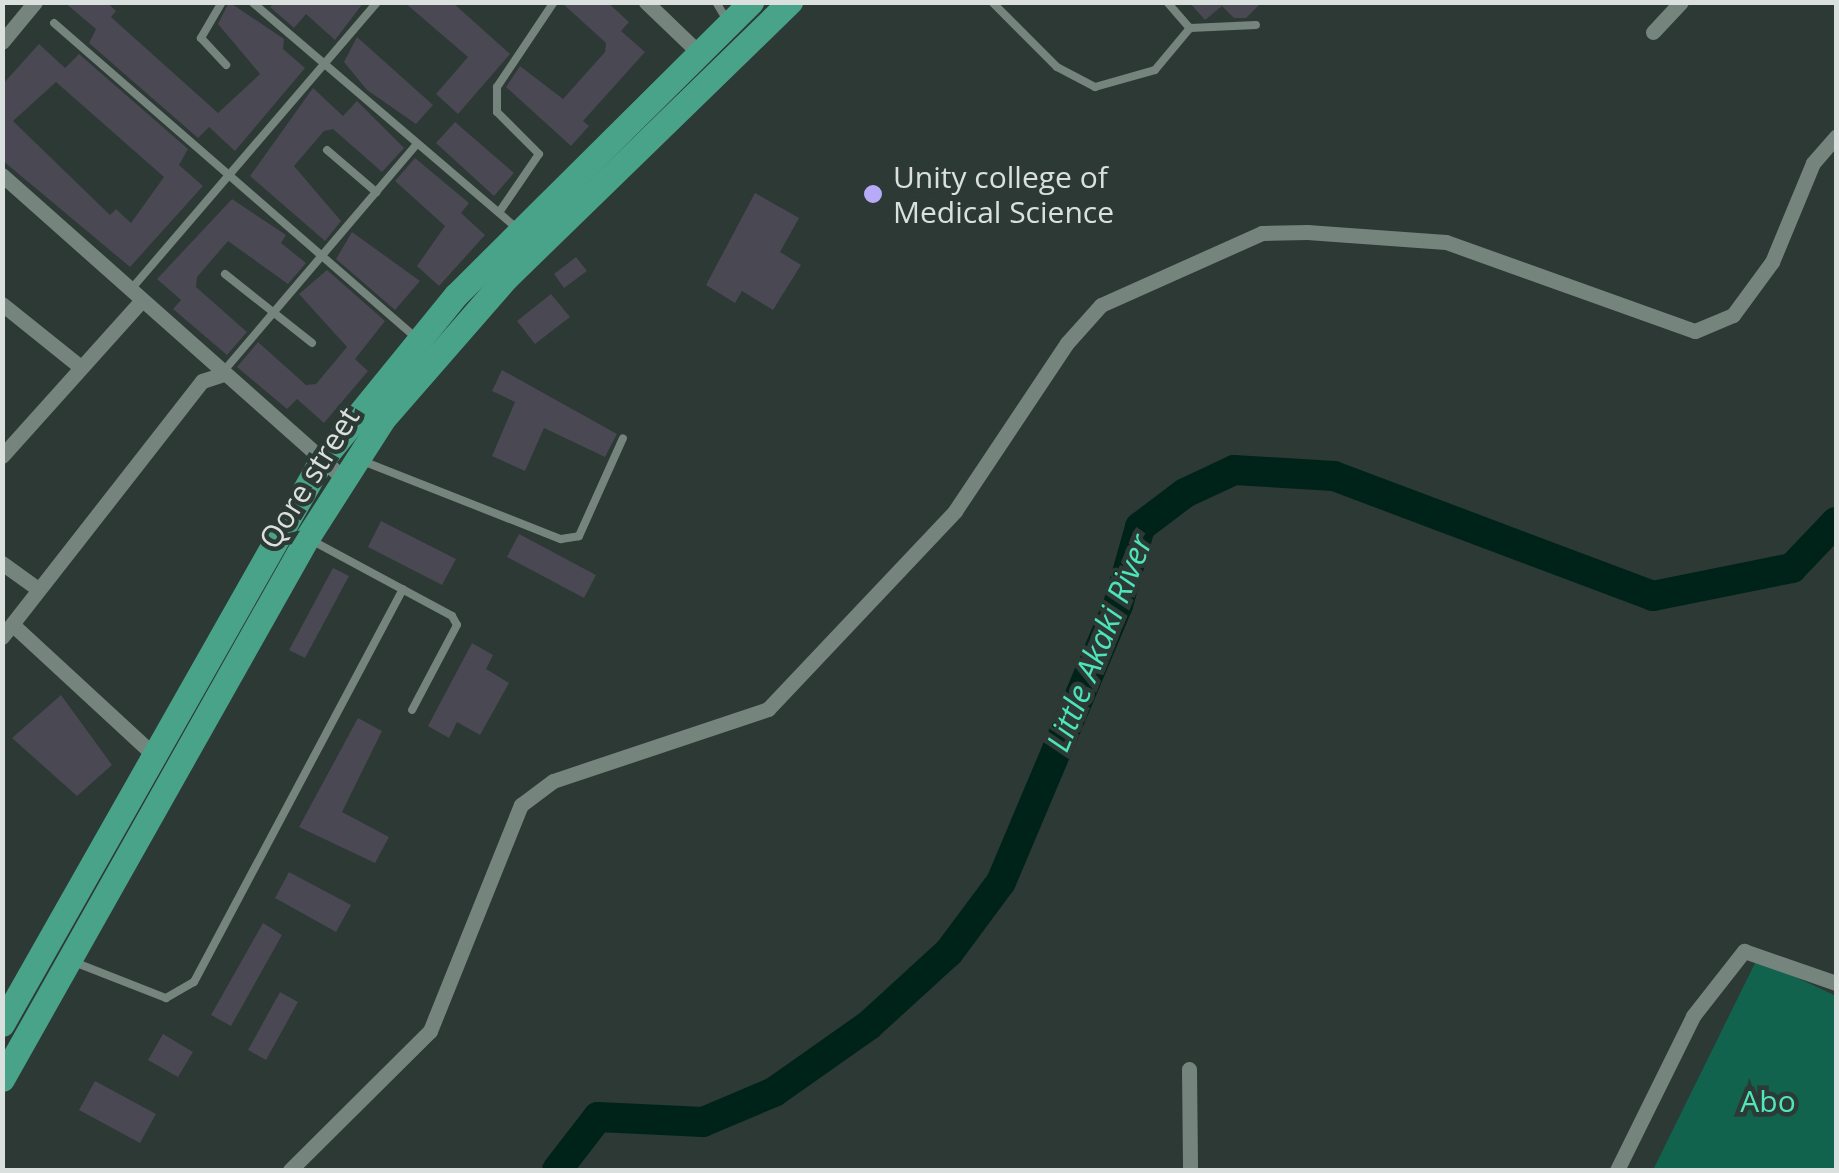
<!DOCTYPE html>
<html>
<head>
<meta charset="utf-8">
<style>
	body { margin:0 }
	#map { position:relative; width:1839px; height:1173px; overflow:hidden; background:#2c3934; font-family:"Open Sans",sans-serif }
	div>[style] { position:absolute }
	.green>* { inset:0; background:#12634d }
	.river>* { height:30px; margin:-15px; padding:0 15px; transform-origin:15px; border-radius:15px; background:#002319 }
	.building>* { inset:0; background:#4a4853 }
	.lane>* { height:8px; margin:-4px; padding:0 4px; transform-origin:4px; border-radius:4px; background:#76847e }
	.street>* { height:15px; margin:-7.5px; padding:0 7.5px; transform-origin:7.5px; border-radius:7.5px; background:#76847e }
	.primary>* { height:25px; margin:-12.5px; padding:0 12.5px; transform-origin:12.5px; border-radius:12.5px; background:#49a389 }
	.dots>* { width:28px; height:28px; translate:-50% -50%; box-sizing:border-box; border:5px solid #2c3934; border-radius:50% }
	span { translate:-50% -50%; white-space:nowrap; text-align:center; line-height:1.15; -webkit-text-stroke:9px #2c3934; paint-order:stroke }
	.poi-label { font-size:30px; color:#d9e0dd }
	.left { translate:0 -50%; text-align:left }
	.street-label { font-size:30px; color:#d9e0dd }
	.park-label { font-size:30px; color:#4fe6ba }
	.water-label { font-size:32px; color:#4ce4b8; font-style:italic }
	.frame { position:absolute; inset:0; border:5px solid #d9e0dd; pointer-events:none }
</style>
</head>
<body>
<div id="map">
	<div class="green">
		<i style="clip-path:polygon(1757px 959px,1836px 996px,1836px 1170px,1653px 1170px)"></i>
	</div>
	<div class="river">
		<i style="left:557px;top:1170px;width:67px;rotate:-52.3deg"></i>
		<i style="left:598px;top:1117px;width:105px;rotate:2.7deg"></i>
		<i style="left:703px;top:1122px;width:77px;rotate:-22.9deg"></i>
		<i style="left:774px;top:1092px;width:116px;rotate:-35.2deg"></i>
		<i style="left:869px;top:1025px;width:108px;rotate:-42.4deg"></i>
		<i style="left:949px;top:952px;width:87px;rotate:-53.4deg"></i>
		<i style="left:1001px;top:882px;width:301px;rotate:-67.1deg"></i>
		<i style="left:1118px;top:605px;width:81px;rotate:-74.2deg"></i>
		<i style="left:1140px;top:527px;width:56px;rotate:-37.1deg"></i>
		<i style="left:1185px;top:493px;width:54px;rotate:-25.1deg"></i>
		<i style="left:1234px;top:470px;width:100px;rotate:3.4deg"></i>
		<i style="left:1334px;top:476px;width:341px;rotate:20.6deg"></i>
		<i style="left:1653px;top:596px;width:142px;rotate:-11.4deg"></i>
		<i style="left:1792px;top:568px;width:64px;rotate:-46.3deg"></i>
	</div>
	<div class="building">
		<i style="clip-path:polygon(64px 2px,107px 2px,116px 11px,111px 17px,218px 113px,260px 74px,218px 24px,229px 2px,284px 39px,283px 49px,305px 68px,235px 151px,209px 127px,198px 138px,89px 43px,96px 29px)"></i>
		<i style="clip-path:polygon(275px 2px,364px 2px,335px 40px,306px 14px,294px 28px,270px 7px)"></i>
		<i style="clip-path:polygon(404px 2px,452px 2px,510px 54px,458px 114px,436px 94px,468px 57px)"></i>
		<i style="clip-path:polygon(561px 2px,607px 2px,629px 22px,621px 31px,645px 52px,583px 121px,589px 126px,571px 146px,506px 87px,520px 66px,563px 99px,605px 52px,606px 43px)"></i>
		<i style="clip-path:polygon(1189px 2px,1262px 2px,1246px 18px,1234px 18px,1222px 6px,1205px 20px)"></i>
		<i style="clip-path:polygon(357px 37px,433px 105px,416px 124px,367px 90px,344px 62px)"></i>
		<i style="clip-path:polygon(evenodd,39px 44px,65px 68px,79px 54px,188px 149px,179px 165px,203px 186px,130px 267px,2px 160px,2px 85px,39px 44px,56px 82px,164px 177px,131px 223px,116px 209px,110px 215px,13px 121px,56px 82px)"></i>
		<i style="clip-path:polygon(313px 88px,343px 116px,357px 101px,404px 148px,382px 172px,333px 129px,324px 131px,294px 166px,341px 221px,325px 241px,250px 176px)"></i>
		<i style="clip-path:polygon(455px 122px,514px 173px,494px 196px,436px 143px)"></i>
		<i style="clip-path:polygon(415px 158px,469px 203px,461px 213px,485px 235px,439px 286px,417px 266px,445px 226px,395px 181px)"></i>
		<i style="clip-path:polygon(755px 193px,799px 218px,780px 252px,801px 265px,773px 310px,742px 291px,735px 303px,706px 285px)"></i>
		<i style="clip-path:polygon(232px 199px,286px 235px,281px 243px,306px 263px,288px 284px,228px 241px,197px 277px,196px 287px,247px 332px,227px 355px,173px 309px,181px 300px,157px 279px)"></i>
		<i style="clip-path:polygon(352px 232px,420px 281px,395px 310px,336px 259px)"></i>
		<i style="clip-path:polygon(576px 257px,587px 271px,564px 288px,554px 274px)"></i>
		<i style="clip-path:polygon(327px 270px,385px 321px,355px 359px,368px 371px,324px 423px,297px 399px,287px 409px,237px 367px,258px 342px,306px 385px,316px 384px,347px 347px,299px 294px)"></i>
		<i style="clip-path:polygon(551px 294px,570px 317px,535px 344px,517px 321px)"></i>
		<i style="clip-path:polygon(502px 370px,617px 434px,605px 457px,544px 428px,525px 471px,492px 456px,515px 402px,492px 391px)"></i>
		<i style="clip-path:polygon(381px 521px,456px 559px,442px 585px,368px 547px)"></i>
		<i style="clip-path:polygon(519px 534px,596px 575px,584px 598px,507px 557px)"></i>
		<i style="clip-path:polygon(333px 568px,349px 576px,305px 658px,289px 650px)"></i>
		<i style="clip-path:polygon(472px 643px,493px 655px,486px 669px,509px 683px,480px 735px,457px 722px,449px 738px,428px 726px)"></i>
		<i style="clip-path:polygon(61px 695px,112px 765px,77px 796px,12px 738px)"></i>
		<i style="clip-path:polygon(358px 718px,382px 731px,342px 812px,389px 837px,375px 863px,299px 827px)"></i>
		<i style="clip-path:polygon(289px 872px,351px 905px,336px 932px,275px 898px)"></i>
		<i style="clip-path:polygon(263px 923px,282px 935px,231px 1026px,211px 1015px)"></i>
		<i style="clip-path:polygon(280px 992px,298px 1002px,266px 1060px,248px 1050px)"></i>
		<i style="clip-path:polygon(163px 1034px,193px 1052px,178px 1077px,148px 1060px)"></i>
		<i style="clip-path:polygon(95px 1081px,156px 1114px,140px 1143px,79px 1110px)"></i>
	</div>
	<div class="lane">
		<i style="left:222px;top:2px;width:42px;rotate:120.3deg"></i>
		<i style="left:201px;top:38px;width:37px;rotate:47deg"></i>
		<i style="left:252px;top:2px;width:348px;rotate:40.5deg"></i>
		<i style="left:716px;top:2px;width:21px;rotate:59deg"></i>
		<i style="left:992px;top:2px;width:92px;rotate:45deg"></i>
		<i style="left:1057px;top:67px;width:43px;rotate:27.8deg"></i>
		<i style="left:1095px;top:87px;width:62px;rotate:-15.8deg"></i>
		<i style="left:1155px;top:70px;width:55px;rotate:-50.2deg"></i>
		<i style="left:1167px;top:2px;width:35px;rotate:49deg"></i>
		<i style="left:1190px;top:28px;width:66px;rotate:-2.6deg"></i>
		<i style="left:54px;top:23px;width:477px;rotate:41deg"></i>
		<i style="left:327px;top:150px;width:65px;rotate:40.6deg"></i>
		<i style="left:500px;top:211px;width:69px;rotate:-55.6deg"></i>
		<i style="left:539px;top:154px;width:59px;rotate:-135deg"></i>
		<i style="left:497px;top:112px;width:25px;rotate:-90deg"></i>
		<i style="left:497px;top:87px;width:102px;rotate:-56.2deg"></i>
		<i style="left:225px;top:274px;width:111px;rotate:38.4deg"></i>
		<i style="left:133px;top:287px;width:375px;rotate:-49.4deg"></i>
		<i style="left:222px;top:373px;width:301px;rotate:-49.6deg"></i>
		<i style="left:360px;top:460px;width:216px;rotate:21.5deg"></i>
		<i style="left:561px;top:539px;width:18px;rotate:-9deg"></i>
		<i style="left:579px;top:536px;width:107px;rotate:-65.8deg"></i>
		<i style="left:311px;top:540px;width:160px;rotate:28.3deg"></i>
		<i style="left:452px;top:616px;width:10px;rotate:61deg"></i>
		<i style="left:457px;top:625px;width:96px;rotate:117.9deg"></i>
		<i style="left:74px;top:962px;width:99px;rotate:21.4deg"></i>
		<i style="left:166px;top:998px;width:32px;rotate:-30deg"></i>
		<i style="left:194px;top:982px;width:445px;rotate:-62deg"></i>
	</div>
	<div class="street">
		<i style="left:646px;top:2px;width:72px;rotate:43.9deg"></i>
		<i style="left:1653px;top:32px;width:41px;rotate:-47deg"></i>
		<i style="left:2px;top:42px;width:52px;rotate:-50.5deg"></i>
		<i style="left:2px;top:175px;width:455px;rotate:41.6deg"></i>
		<i style="left:2px;top:304px;width:96px;rotate:38.7deg"></i>
		<i style="left:2px;top:456px;width:208px;rotate:-48.1deg"></i>
		<i style="left:2px;top:563px;width:44px;rotate:35.8deg"></i>
		<i style="left:13px;top:625px;width:193px;rotate:42.7deg"></i>
		<i style="left:2px;top:637px;width:325px;rotate:-52deg"></i>
		<i style="left:202px;top:381px;width:20px;rotate:-18deg"></i>
		<i style="left:1189px;top:1069px;width:101px;rotate:89.4deg"></i>
		<i style="left:290px;top:1170px;width:197px;rotate:-44.8deg"></i>
		<i style="left:430px;top:1031px;width:244px;rotate:-68.1deg"></i>
		<i style="left:521px;top:805px;width:40px;rotate:-37deg"></i>
		<i style="left:553px;top:781px;width:227px;rotate:-18.5deg"></i>
		<i style="left:768px;top:709px;width:272px;rotate:-46.6deg"></i>
		<i style="left:955px;top:511px;width:202px;rotate:-56.3deg"></i>
		<i style="left:1067px;top:343px;width:51px;rotate:-48.2deg"></i>
		<i style="left:1101px;top:305px;width:176px;rotate:-24.1deg"></i>
		<i style="left:1262px;top:233px;width:45px;rotate:-1.3deg"></i>
		<i style="left:1307px;top:232px;width:139px;rotate:4.1deg"></i>
		<i style="left:1446px;top:242px;width:264px;rotate:19.7deg"></i>
		<i style="left:1695px;top:331px;width:41px;rotate:-22.8deg"></i>
		<i style="left:1733px;top:315px;width:66px;rotate:-53.7deg"></i>
		<i style="left:1772px;top:262px;width:107px;rotate:-67.5deg"></i>
		<i style="left:1813px;top:163px;width:35px;rotate:-49deg"></i>
		<i style="left:1617px;top:1170px;width:172px;rotate:-63.7deg"></i>
		<i style="left:1693px;top:1016px;width:83px;rotate:-51.9deg"></i>
		<i style="left:1744px;top:951px;width:97px;rotate:19.2deg"></i>
	</div>
	<div class="primary">
		<i style="left:2px;top:1024px;width:647px;rotate:-60.46deg"></i>
		<i style="left:321px;top:461px;width:214px;rotate:-50.9deg"></i>
		<i style="left:456px;top:295px;width:416px;rotate:-44.8deg"></i>
		<i style="left:2px;top:1079px;width:621px;rotate:-60.59deg"></i>
		<i style="left:307px;top:538px;width:141px;rotate:-57.4deg"></i>
		<i style="left:383px;top:419px;width:189px;rotate:-48.9deg"></i>
		<i style="left:507px;top:277px;width:395px;rotate:-44.2deg"></i>
	</div>
	<div class="dots">
		<i style="left:873px;top:194px;background:#b7abf8"></i>
	</div>
	<div class="poi-label">
		<span class="left" style="left:893px;top:194px">Unity college of<br>Medical Science</span>
	</div>
	<div class="street-label">
		<span style="left:309px;top:478px;rotate:-58deg">Qore street</span>
	</div>
	<div class="park-label">
		<span style="left:1768px;top:1101px">Abo</span>
	</div>
	<div class="water-label">
		<span style="left:1099px;top:643px;rotate:-68deg">Little Akaki River</span>
	</div>
	<div class="frame"></div>
</div>
</body>
</html>
